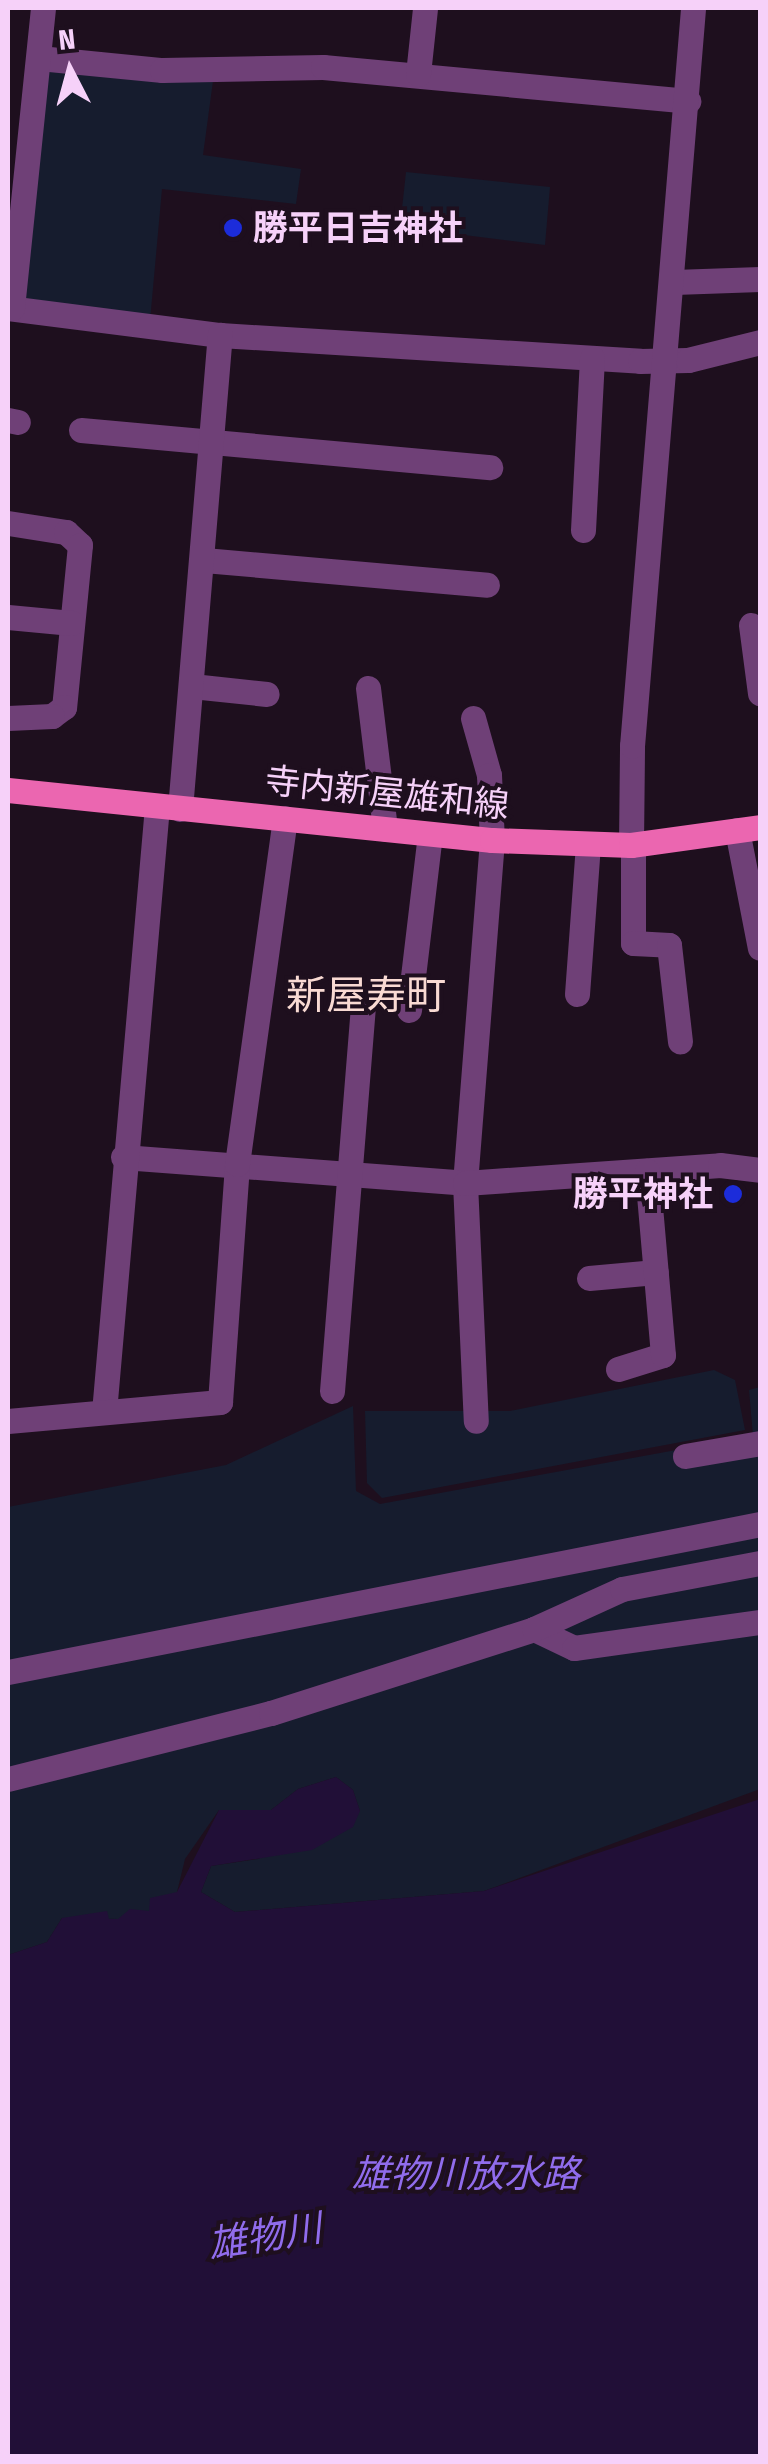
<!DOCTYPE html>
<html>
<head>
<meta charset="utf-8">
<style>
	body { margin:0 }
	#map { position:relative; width:768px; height:2464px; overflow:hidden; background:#1e0f1e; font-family:"Fira Sans Condensed","Noto Sans JP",sans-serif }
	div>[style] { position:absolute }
	.green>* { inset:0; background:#161c2e }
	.water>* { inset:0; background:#210f37 }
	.minor>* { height:25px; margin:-12.5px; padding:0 12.5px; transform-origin:12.5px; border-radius:12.5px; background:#6f4077 }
	.major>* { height:25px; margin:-12.5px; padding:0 12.5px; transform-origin:12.5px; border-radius:12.5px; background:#eb66b0 }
	.dots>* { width:28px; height:28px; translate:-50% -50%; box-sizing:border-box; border:5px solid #1e0f1e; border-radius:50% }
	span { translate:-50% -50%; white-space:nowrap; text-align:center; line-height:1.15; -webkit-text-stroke:8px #1e0f1e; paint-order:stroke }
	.poi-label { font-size:35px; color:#f6d1f9; font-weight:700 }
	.left { translate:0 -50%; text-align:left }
	.right { translate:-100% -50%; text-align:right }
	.street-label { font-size:35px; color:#f6d1f9 }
	.water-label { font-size:38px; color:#906cec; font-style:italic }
	.quarter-label { font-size:40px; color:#f9dad3 }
	.frame { position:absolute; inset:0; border:10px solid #f6d1f9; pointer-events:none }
	.north { position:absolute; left:20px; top:20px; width:100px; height:100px; -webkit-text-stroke:8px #1e0f1e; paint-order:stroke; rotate:354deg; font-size:28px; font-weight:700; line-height:40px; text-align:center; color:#f6d1f9 }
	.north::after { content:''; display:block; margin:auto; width:35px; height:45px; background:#f6d1f9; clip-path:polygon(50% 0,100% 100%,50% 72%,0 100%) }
</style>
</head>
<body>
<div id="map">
	<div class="green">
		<i style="clip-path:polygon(44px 67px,213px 81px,203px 155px,301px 169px,296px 204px,162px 189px,150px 321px,18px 304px)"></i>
		<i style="clip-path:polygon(406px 172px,550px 187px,545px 245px,400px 227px)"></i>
		<i style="clip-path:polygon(714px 1370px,735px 1380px,745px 1430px,382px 1498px,367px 1483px,365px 1411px,510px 1411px)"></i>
		<i style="clip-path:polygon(760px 1387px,760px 1513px,8px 1662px,8px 1507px,226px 1465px,353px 1406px,356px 1491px,380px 1504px,753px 1436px,749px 1390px)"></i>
		<i style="clip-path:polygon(760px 1535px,760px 1789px,484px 1891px,235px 1912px,201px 1892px,211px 1866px,258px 1859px,360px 1811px,353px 1790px,336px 1777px,298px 1789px,271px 1810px,219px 1810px,185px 1859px,177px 1892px,149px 1911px,119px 1919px,62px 1918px,47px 1942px,8px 1955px,8px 1681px)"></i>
	</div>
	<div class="water">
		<i style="clip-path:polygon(336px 1777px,353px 1790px,360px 1811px,353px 1827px,312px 1850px,211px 1866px,201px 1892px,235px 1912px,484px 1891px,760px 1799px,760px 2456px,8px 2456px,8px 1955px,47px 1942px,62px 1918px,107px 1911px,109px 1919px,118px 1919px,130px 1909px,149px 1911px,150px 1898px,177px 1892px,219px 1810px,271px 1810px,298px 1789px)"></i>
	</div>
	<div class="minor">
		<i style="left:39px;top:58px;width:124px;rotate:5.6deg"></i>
		<i style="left:162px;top:70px;width:161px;rotate:-1.1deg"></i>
		<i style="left:323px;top:67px;width:367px;rotate:5.3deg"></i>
		<i style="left:418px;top:74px;width:66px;rotate:-83.9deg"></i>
		<i style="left:674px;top:282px;width:86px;rotate:-2deg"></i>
		<i style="left:8px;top:308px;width:214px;rotate:7.3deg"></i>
		<i style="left:220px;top:335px;width:421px;rotate:3.5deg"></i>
		<i style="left:640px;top:361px;width:48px;rotate:-1.2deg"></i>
		<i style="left:688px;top:360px;width:74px;rotate:-14deg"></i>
		<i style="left:12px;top:308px;width:302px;rotate:-84.1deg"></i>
		<i style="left:8px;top:420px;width:10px;rotate:11deg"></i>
		<i style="left:81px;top:430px;width:411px;rotate:5.2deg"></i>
		<i style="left:8px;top:523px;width:59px;rotate:8.8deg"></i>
		<i style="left:66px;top:532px;width:19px;rotate:43deg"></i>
		<i style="left:80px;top:545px;width:163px;rotate:95.6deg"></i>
		<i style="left:64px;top:707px;width:15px;rotate:143deg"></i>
		<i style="left:52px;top:716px;width:44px;rotate:177.4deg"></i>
		<i style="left:583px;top:530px;width:172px;rotate:-87deg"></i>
		<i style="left:204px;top:560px;width:284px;rotate:5deg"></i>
		<i style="left:8px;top:617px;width:64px;rotate:5.4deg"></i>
		<i style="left:751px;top:625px;width:69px;rotate:82.5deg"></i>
		<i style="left:192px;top:686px;width:75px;rotate:6.1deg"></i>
		<i style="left:368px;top:688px;width:142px;rotate:83.1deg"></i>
		<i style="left:473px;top:718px;width:59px;rotate:74.3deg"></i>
		<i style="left:489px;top:775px;width:65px;rotate:87.4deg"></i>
		<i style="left:492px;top:840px;width:344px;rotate:94.5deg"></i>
		<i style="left:465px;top:1183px;width:238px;rotate:87.4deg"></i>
		<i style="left:180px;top:809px;width:476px;rotate:-85.2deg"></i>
		<i style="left:737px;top:830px;width:120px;rotate:79deg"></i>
		<i style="left:631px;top:845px;width:99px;rotate:-89.4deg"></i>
		<i style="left:632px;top:746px;width:741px;rotate:-85.27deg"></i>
		<i style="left:633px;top:845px;width:98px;rotate:90deg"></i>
		<i style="left:633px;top:943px;width:36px;rotate:3deg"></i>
		<i style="left:669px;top:945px;width:97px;rotate:83.5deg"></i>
		<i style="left:577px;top:994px;width:149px;rotate:-85.8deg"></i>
		<i style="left:409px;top:1010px;width:177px;rotate:-83.2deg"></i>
		<i style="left:123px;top:1157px;width:343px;rotate:4.3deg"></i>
		<i style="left:465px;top:1183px;width:256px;rotate:-4deg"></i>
		<i style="left:720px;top:1165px;width:40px;rotate:7.1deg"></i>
		<i style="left:589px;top:1278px;width:67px;rotate:-5.1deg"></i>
		<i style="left:618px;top:1369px;width:47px;rotate:-17.3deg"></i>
		<i style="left:663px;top:1355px;width:185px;rotate:-95deg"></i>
		<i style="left:332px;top:1391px;width:388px;rotate:-85.4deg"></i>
		<i style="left:104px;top:1412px;width:608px;rotate:-85deg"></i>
		<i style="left:8px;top:1421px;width:213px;rotate:-5.1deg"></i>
		<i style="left:220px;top:1402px;width:239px;rotate:-85.9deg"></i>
		<i style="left:237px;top:1164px;width:349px;rotate:-82.1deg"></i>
		<i style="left:685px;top:1456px;width:76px;rotate:-9.8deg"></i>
		<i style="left:534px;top:1629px;width:44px;rotate:25.4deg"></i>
		<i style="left:574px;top:1648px;width:188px;rotate:-8deg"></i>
		<i style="left:8px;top:1672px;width:766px;rotate:-11.13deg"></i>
		<i style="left:8px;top:1779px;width:271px;rotate:-14.1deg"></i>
		<i style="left:271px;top:1713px;width:276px;rotate:-17.7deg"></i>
		<i style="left:534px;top:1629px;width:97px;rotate:-24.4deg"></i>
		<i style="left:622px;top:1589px;width:140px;rotate:-10.7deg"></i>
	</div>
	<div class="major">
		<i style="left:8px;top:790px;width:487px;rotate:5.9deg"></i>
		<i style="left:492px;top:840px;width:139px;rotate:2.1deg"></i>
		<i style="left:631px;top:845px;width:130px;rotate:-7.9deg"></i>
	</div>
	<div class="dots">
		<i style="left:233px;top:228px;background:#1c2cda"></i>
		<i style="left:733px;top:1194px;background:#1c2cda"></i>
	</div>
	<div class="poi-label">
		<span class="left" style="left:253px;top:228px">勝平日吉神社</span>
		<span class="right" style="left:713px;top:1194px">勝平神社</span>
	</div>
	<div class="street-label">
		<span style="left:387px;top:793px;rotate:6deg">寺内新屋雄和線</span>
	</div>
	<div class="water-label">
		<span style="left:466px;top:2175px">雄物川放水路</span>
		<span style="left:265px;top:2237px;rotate:-9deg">雄物川</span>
	</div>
	<div class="quarter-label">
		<span style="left:366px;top:996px">新屋寿町</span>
	</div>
	<div class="frame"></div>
	<div class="north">N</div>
</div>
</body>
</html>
